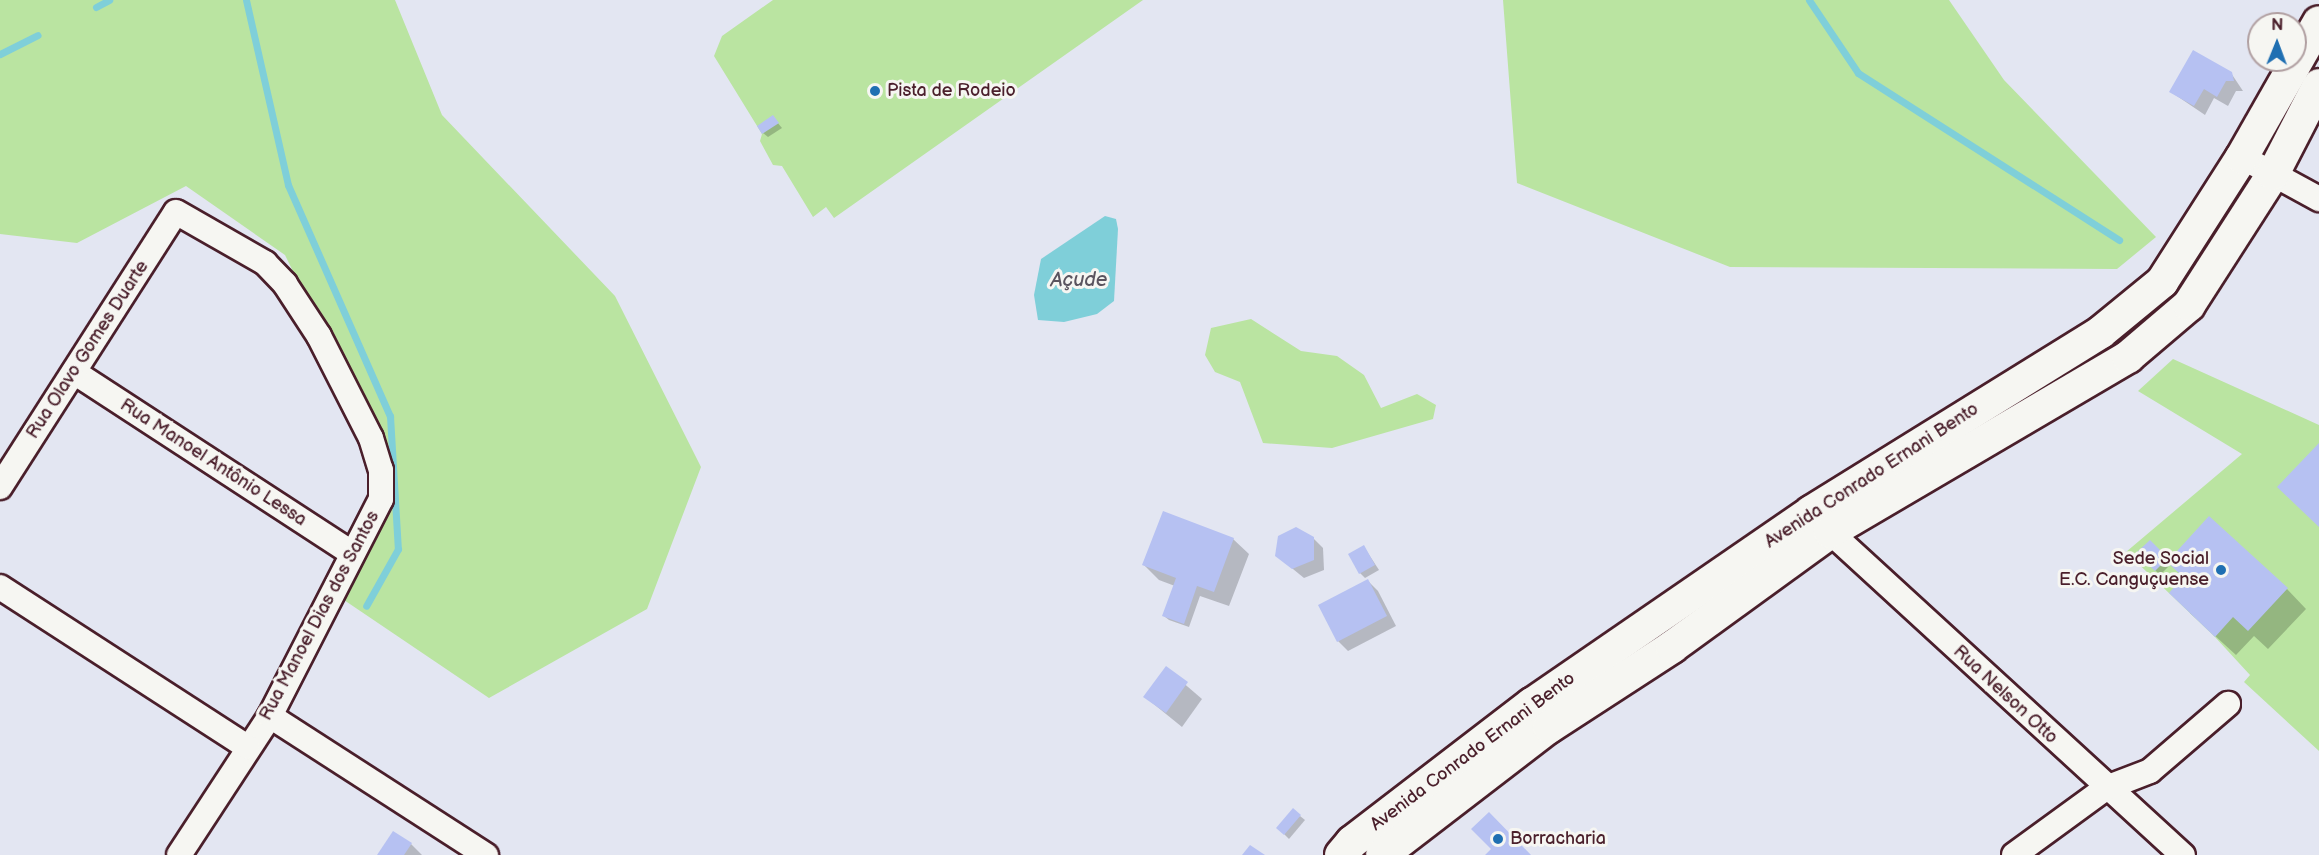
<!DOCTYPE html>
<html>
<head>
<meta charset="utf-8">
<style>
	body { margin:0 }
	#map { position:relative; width:2319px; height:855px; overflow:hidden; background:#e3e6f2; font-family:"Balsamiq Sans",sans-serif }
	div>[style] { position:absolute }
	.green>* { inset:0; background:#bae4a1 }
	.water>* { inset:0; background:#7fcfd9 }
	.shadow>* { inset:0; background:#0003 }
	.stream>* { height:7px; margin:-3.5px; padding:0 3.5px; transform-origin:3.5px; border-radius:3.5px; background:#7fcfd9 }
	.building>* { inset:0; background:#b6c1f2 }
	.roads { filter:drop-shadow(2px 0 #4a1f2b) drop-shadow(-2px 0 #4a1f2b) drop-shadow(0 2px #4a1f2b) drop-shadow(0 -2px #4a1f2b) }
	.minor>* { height:24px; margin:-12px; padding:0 12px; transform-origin:12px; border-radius:12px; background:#f6f6f2 }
	.tertiary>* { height:32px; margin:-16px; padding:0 16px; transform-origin:16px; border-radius:16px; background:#f6f6f2 }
	.dots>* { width:16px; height:16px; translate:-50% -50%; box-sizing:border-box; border:3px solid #f6f6f2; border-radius:50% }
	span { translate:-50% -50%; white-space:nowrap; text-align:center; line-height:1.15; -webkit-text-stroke:6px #f6f6f2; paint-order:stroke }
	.poi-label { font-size:18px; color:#4a1f2b }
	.left { translate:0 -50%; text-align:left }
	.right { translate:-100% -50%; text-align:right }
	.street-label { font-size:18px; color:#4a1f2b }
	.water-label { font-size:20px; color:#5a545f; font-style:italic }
	.north { position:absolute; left:2247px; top:12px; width:60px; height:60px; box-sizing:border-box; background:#f6f6f2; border:2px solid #b1a0a2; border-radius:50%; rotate:1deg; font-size:16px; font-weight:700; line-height:24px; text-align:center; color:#4a1f2b }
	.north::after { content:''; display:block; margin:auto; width:21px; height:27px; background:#1f6fb2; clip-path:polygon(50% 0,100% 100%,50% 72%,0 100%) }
</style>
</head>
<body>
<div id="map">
	<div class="green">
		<i style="clip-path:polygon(0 0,395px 0,442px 115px,615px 296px,701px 467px,647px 609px,489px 698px,341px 598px,393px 476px,285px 255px,186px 186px,77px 243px,0 234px)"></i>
		<i style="clip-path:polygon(773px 0,1143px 0,834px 218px,826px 207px,813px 217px,782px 166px,773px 165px,760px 141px,762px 134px,714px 56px,722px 36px)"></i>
		<i style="clip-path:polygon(1503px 0,1949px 0,2004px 80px,2156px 237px,2117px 269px,1730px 267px,1517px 183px)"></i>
		<i style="clip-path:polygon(1251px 319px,1301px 351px,1337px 356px,1364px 375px,1381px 408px,1417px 394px,1436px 405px,1433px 419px,1332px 448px,1263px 443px,1240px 382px,1215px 372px,1205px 355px,1211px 328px)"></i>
		<i style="clip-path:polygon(2173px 359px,2319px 425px,2319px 751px,2244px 682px,2250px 675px,2215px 637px,2126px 552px,2242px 454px,2138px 391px)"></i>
	</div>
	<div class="water">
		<i style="clip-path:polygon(1105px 216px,1116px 219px,1118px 229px,1114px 301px,1097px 314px,1064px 322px,1038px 320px,1034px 295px,1041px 259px)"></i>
	</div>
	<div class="shadow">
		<i style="clip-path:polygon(2231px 73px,2243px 91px,2236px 91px,2228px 106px,2214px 98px,2205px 115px,2171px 92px)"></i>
		<i style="clip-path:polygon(777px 122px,782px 128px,768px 137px,763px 133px)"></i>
		<i style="clip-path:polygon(1313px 538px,1323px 548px,1324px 570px,1304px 578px,1277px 556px)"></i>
		<i style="clip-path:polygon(1233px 539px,1249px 554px,1229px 606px,1200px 596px,1189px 627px,1169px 620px,1164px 616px,1175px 586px,1159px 580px,1144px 565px)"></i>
		<i style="clip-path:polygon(2150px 542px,2170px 561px,2287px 589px,2306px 609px,2268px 649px,2254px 636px,2236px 655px,2190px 613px,2185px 578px,2171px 564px,2160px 575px,2138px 553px)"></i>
		<i style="clip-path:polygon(1364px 547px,1379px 570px,1365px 578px,1360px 573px)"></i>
		<i style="clip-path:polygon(1368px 581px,1378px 591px,1396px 626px,1348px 651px,1338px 641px)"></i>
		<i style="clip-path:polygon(1166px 668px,1202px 699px,1182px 727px,1145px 697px)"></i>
		<i style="clip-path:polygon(1300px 816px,1305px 820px,1289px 839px,1278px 828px)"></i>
		<i style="clip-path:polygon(411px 844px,422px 855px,378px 855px)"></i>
	</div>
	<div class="stream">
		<i style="left:246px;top:0;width:190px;rotate:77.2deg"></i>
		<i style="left:288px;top:185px;width:253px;rotate:66.2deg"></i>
		<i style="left:390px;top:416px;width:133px;rotate:86.6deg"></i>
		<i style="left:398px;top:549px;width:65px;rotate:119.3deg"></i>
		<i style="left:1809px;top:0;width:88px;rotate:56.1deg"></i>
		<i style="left:1858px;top:73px;width:310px;rotate:32.6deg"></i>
		<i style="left:96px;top:7px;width:15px;rotate:-28deg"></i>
		<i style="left:0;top:54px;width:42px;rotate:-26.6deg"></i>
	</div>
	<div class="building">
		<i style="clip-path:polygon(2193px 50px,2232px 72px,2234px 81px,2226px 81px,2217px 97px,2204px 89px,2194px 106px,2169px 92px)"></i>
		<i style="clip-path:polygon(773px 115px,779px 123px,762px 134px,757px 126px)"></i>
		<i style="clip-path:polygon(2319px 443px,2319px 527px,2277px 487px)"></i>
		<i style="clip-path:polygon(1163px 511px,1234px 538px,1214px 592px,1197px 586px,1184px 624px,1162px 616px,1176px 578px,1142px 565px)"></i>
		<i style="clip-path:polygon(2209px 516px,2288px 588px,2248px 631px,2233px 617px,2215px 637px,2169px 593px,2183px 577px,2167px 562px)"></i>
		<i style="clip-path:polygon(1296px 527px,1314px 537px,1314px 560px,1292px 569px,1275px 556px,1278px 536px)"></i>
		<i style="clip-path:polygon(2150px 540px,2168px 558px,2155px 571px,2136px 553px)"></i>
		<i style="clip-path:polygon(1364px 545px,1375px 565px,1359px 574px,1348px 554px)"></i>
		<i style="clip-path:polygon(1368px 579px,1387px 616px,1337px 642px,1318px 605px)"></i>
		<i style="clip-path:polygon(1166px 666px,1188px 682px,1166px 713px,1143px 697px)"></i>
		<i style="clip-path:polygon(1293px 808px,1301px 815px,1284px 835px,1276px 828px)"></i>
		<i style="clip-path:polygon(1489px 812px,1531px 855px,1485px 855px,1491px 849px,1471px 829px)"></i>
		<i style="clip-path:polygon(393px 831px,412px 843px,404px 855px,377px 855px)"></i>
		<i style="clip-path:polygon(1250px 845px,1265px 855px,1242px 855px)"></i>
	</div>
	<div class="roads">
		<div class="minor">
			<i style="left:2242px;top:157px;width:88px;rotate:28.6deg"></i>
			<i style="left:74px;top:372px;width:332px;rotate:33.1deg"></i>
			<i style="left:0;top:487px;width:326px;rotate:-57.4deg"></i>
			<i style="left:176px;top:212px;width:103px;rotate:29.8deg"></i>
			<i style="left:265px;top:263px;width:29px;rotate:46deg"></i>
			<i style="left:285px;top:284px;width:62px;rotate:56.8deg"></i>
			<i style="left:319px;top:336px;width:114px;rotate:63deg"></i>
			<i style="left:371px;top:438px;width:34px;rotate:73deg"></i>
			<i style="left:381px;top:470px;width:29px;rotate:90deg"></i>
			<i style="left:381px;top:499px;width:244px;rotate:117.1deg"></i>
			<i style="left:270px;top:716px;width:166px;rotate:123.2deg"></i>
			<i style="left:1818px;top:521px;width:495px;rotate:42.5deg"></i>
			<i style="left:0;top:587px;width:294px;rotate:32.9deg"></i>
			<i style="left:270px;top:716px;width:257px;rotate:32.8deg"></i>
			<i style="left:2014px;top:855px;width:114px;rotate:-36.1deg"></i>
			<i style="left:2106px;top:788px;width:47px;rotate:-21.1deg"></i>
			<i style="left:2150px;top:771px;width:103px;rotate:-40.7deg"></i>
		</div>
		<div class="tertiary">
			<i style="left:1341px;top:855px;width:17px;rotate:-50deg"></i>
			<i style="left:1352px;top:842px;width:227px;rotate:-37.5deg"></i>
			<i style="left:1532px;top:704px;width:339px;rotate:-34.5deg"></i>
			<i style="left:1811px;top:512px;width:341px;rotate:-31.8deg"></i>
			<i style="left:2101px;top:332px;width:79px;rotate:-39.3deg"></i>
			<i style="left:2162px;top:282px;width:148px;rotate:-57.4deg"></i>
			<i style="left:2242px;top:157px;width:155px;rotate:-60.3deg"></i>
			<i style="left:1382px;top:855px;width:210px;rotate:-37.5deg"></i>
			<i style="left:1549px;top:727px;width:147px;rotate:-33deg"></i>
			<i style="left:1672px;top:647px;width:195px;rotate:-36deg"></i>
			<i style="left:1830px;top:532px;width:346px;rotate:-30.4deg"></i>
			<i style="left:2128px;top:357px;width:80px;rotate:-40.4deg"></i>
			<i style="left:2189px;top:305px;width:156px;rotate:-57.3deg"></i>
			<i style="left:2273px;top:174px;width:100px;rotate:-62.7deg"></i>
		</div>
	</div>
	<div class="dots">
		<i style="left:875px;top:91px;background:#1f6fb2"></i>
		<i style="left:2221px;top:570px;background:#1f6fb2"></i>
		<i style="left:1498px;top:839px;background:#1f6fb2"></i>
	</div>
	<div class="poi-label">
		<span class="left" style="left:887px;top:91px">Pista de Rodeio</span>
		<span class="right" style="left:2209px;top:570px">Sede Social<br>E.C. Canguçuense</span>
		<span class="left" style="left:1510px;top:839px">Borracharia</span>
	</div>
	<div class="street-label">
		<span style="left:88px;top:350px;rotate:-57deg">Rua Olavo Gomes Duarte</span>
		<span style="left:213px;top:463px;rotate:33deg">Rua Manoel Antônio Lessa</span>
		<span style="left:1872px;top:476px;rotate:-33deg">Avenida Conrado Ernani Bento</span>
		<span style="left:320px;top:616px;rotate:-62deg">Rua Manoel Dias dos Santos</span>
		<span style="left:2005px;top:695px;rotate:43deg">Rua Nelson Otto</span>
		<span style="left:1473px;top:752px;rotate:-37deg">Avenida Conrado Ernani Bento</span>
	</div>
	<div class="water-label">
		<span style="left:1079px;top:280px">Açude</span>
	</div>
	<div class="north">N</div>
</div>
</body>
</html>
